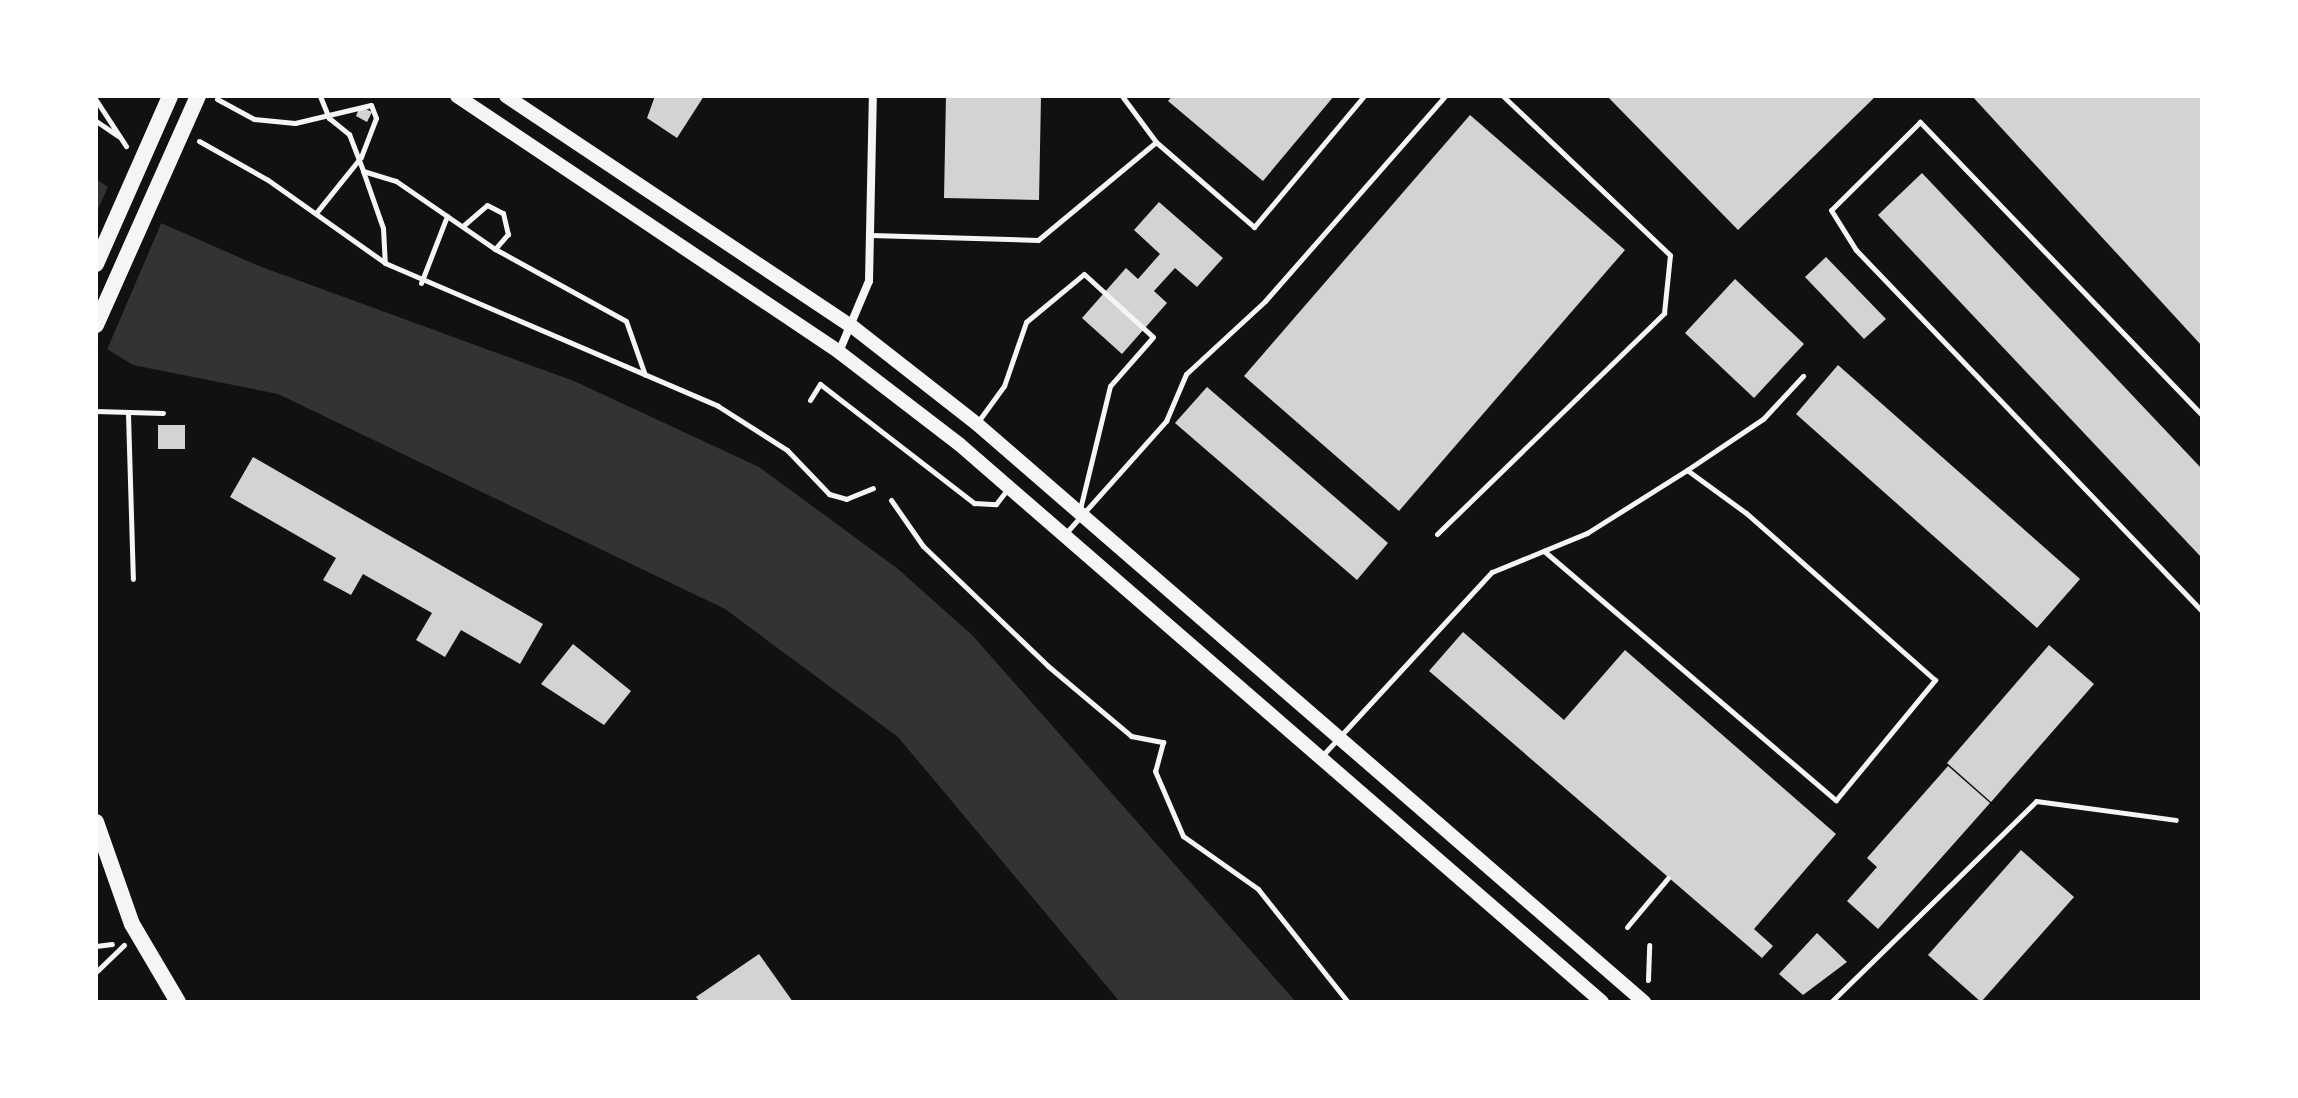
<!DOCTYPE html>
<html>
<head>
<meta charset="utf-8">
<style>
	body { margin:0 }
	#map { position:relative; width:2298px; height:1098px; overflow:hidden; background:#111; font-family:Manrope,sans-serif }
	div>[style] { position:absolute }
	.water>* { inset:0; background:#333 }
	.pier>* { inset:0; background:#111 }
	.building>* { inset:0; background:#d3d3d3 }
	.path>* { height:5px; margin:-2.5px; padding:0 2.5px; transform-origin:2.5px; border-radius:2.5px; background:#f5f5f5 }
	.service>* { height:5px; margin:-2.5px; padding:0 2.5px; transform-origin:2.5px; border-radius:2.5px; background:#f5f5f5 }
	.minor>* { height:8px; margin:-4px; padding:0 4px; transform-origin:4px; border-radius:4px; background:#f5f5f5 }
	.tertiary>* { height:14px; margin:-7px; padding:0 7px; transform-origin:7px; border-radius:7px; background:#f5f5f5 }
	.secondary>* { height:16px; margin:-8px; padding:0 8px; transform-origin:8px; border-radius:8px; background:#f5f5f5 }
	span { translate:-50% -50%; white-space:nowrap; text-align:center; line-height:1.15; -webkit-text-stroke:6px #fff; paint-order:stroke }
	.frame { position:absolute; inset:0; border:98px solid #fff; pointer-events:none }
</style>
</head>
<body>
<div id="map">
	<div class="water">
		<i style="clip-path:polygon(96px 179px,161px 223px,259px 266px,574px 381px,759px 467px,898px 569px,973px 636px,1296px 1002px,1120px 1002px,898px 737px,725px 609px,278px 394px,133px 365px,96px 342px)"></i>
	</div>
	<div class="pier">
		<i style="clip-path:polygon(110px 182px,163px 219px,106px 352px,96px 346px,96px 214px)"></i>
	</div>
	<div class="building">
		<i style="clip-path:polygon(655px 96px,704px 96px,677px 138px,647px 118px)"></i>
		<i style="clip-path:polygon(946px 96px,1041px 96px,1039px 200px,944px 198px)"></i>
		<i style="clip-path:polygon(1172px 96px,1334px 96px,1263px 181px,1168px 101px)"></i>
		<i style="clip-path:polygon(1607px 96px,1876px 96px,1738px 230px)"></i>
		<i style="clip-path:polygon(1972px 96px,2202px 96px,2202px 346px)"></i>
		<i style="clip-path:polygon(360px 106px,372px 112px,367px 122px,356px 116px)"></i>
		<i style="clip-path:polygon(1470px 115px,1625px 250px,1399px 511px,1244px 376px)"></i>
		<i style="clip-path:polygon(1922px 173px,2202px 469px,2202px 558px,1878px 215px)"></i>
		<i style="clip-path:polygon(1159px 202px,1223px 258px,1197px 287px,1175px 268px,1154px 291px,1167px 303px,1122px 354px,1082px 318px,1126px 268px,1138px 279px,1160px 254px,1134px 230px)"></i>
		<i style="clip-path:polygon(1826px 257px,1886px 319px,1864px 339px,1805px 277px)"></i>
		<i style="clip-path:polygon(1735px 279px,1804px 344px,1754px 398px,1685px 333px)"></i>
		<i style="clip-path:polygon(1838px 365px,2080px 579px,2037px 628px,1796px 414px)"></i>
		<i style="clip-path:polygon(1207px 387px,1388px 543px,1357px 580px,1175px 423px)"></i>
		<i style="clip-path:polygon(158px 425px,185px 425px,185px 449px,158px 449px)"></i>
		<i style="clip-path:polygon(253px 457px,543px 624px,520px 664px,461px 630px,445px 657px,416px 640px,432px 613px,363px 574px,351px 595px,323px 580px,336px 558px,230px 497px)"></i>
		<i style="clip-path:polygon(1463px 632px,1564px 720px,1625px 650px,1836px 834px,1754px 929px,1773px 946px,1762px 958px,1429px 671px)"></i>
		<i style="clip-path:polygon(573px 644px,631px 691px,604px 725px,541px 684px)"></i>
		<i style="clip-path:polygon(2049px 645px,2094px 684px,1991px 802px,1947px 763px)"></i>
		<i style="clip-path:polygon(1948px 766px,1990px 803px,1878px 929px,1847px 901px,1877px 867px,1867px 858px)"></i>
		<i style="clip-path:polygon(2021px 850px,2074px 897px,1981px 1002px,1928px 955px)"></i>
		<i style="clip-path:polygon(1817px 933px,1847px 962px,1803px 995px,1779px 974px)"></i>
		<i style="clip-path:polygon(759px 954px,793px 1002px,700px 1002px,696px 997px)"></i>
	</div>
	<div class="path">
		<i style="left:320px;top:96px;width:24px;rotate:68deg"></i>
		<i style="left:329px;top:118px;width:26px;rotate:39deg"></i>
		<i style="left:349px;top:134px;width:40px;rotate:69deg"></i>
		<i style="left:363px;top:171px;width:34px;rotate:17deg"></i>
		<i style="left:396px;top:181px;width:120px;rotate:34.5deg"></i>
		<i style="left:495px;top:249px;width:149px;rotate:28.8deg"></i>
		<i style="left:626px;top:321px;width:57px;rotate:70.6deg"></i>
		<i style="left:217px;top:99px;width:42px;rotate:28.4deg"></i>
		<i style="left:254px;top:119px;width:41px;rotate:5.6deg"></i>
		<i style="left:295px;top:123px;width:78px;rotate:-13.3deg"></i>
		<i style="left:371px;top:105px;width:14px;rotate:69deg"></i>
		<i style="left:376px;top:118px;width:42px;rotate:111deg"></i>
		<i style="left:361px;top:157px;width:72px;rotate:128.8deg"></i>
		<i style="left:96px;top:100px;width:55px;rotate:56.9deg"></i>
		<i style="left:96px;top:121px;width:27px;rotate:34deg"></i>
		<i style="left:199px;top:141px;width:79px;rotate:29.5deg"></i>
		<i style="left:268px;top:180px;width:142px;rotate:35.3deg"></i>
		<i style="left:363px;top:171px;width:60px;rotate:70.7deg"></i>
		<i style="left:383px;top:228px;width:35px;rotate:87deg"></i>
		<i style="left:385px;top:263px;width:362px;rotate:23.2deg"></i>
		<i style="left:718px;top:406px;width:82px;rotate:32.5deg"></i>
		<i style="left:787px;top:450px;width:61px;rotate:46.3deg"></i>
		<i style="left:829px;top:494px;width:18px;rotate:16deg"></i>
		<i style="left:846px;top:499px;width:29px;rotate:-22deg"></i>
		<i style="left:464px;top:225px;width:30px;rotate:-41deg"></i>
		<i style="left:487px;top:205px;width:18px;rotate:27deg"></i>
		<i style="left:503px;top:213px;width:22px;rotate:77deg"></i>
		<i style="left:508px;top:234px;width:20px;rotate:131deg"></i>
		<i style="left:421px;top:283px;width:72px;rotate:-68.8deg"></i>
		<i style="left:891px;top:500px;width:56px;rotate:55.2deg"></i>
		<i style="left:923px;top:546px;width:173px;rotate:43.8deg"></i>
		<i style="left:1048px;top:666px;width:109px;rotate:40.1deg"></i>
		<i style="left:1131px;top:736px;width:33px;rotate:11deg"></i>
		<i style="left:1163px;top:742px;width:30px;rotate:105deg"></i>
		<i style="left:1155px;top:771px;width:71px;rotate:66.7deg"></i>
		<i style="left:1183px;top:836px;width:92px;rotate:35.2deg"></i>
		<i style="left:1258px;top:889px;width:144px;rotate:51.5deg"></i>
		<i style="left:1627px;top:927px;width:64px;rotate:-50.1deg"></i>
		<i style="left:96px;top:946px;width:16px;rotate:-7deg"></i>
		<i style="left:96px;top:972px;width:39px;rotate:-44deg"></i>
		<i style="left:1648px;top:980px;width:35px;rotate:-88deg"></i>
	</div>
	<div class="service">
		<i style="left:1122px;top:96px;width:57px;rotate:53.5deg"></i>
		<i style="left:1156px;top:142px;width:130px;rotate:40.9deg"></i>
		<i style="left:1254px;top:227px;width:171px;rotate:-50deg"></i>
		<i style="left:871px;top:235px;width:167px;rotate:1.7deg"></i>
		<i style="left:1038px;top:240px;width:153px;rotate:-39.7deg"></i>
		<i style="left:810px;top:400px;width:19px;rotate:-58deg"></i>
		<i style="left:820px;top:384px;width:195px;rotate:37.7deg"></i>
		<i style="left:974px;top:503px;width:22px;rotate:3deg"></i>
		<i style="left:996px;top:504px;width:18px;rotate:-52deg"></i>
		<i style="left:96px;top:411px;width:67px;rotate:1.7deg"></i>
		<i style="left:128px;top:414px;width:165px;rotate:88.3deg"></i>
		<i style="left:2202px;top:415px;width:407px;rotate:-133.9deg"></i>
		<i style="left:1920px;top:122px;width:125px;rotate:135.3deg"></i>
		<i style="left:1831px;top:210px;width:47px;rotate:58deg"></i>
		<i style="left:1856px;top:250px;width:500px;rotate:46.22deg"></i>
		<i style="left:977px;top:423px;width:46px;rotate:-53.9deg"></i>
		<i style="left:1004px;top:386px;width:68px;rotate:-71deg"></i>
		<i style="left:1026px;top:322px;width:75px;rotate:-39.6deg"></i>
		<i style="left:1084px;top:274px;width:93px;rotate:42.4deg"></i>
		<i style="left:1153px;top:337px;width:65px;rotate:131.3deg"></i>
		<i style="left:1110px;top:386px;width:127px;rotate:103.7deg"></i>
		<i style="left:1065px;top:534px;width:152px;rotate:-48.2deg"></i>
		<i style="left:1166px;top:421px;width:51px;rotate:-66.9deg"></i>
		<i style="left:1186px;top:374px;width:108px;rotate:-42.7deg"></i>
		<i style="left:1265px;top:301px;width:273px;rotate:-48.7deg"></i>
		<i style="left:1437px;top:534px;width:317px;rotate:-44.2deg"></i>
		<i style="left:1664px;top:313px;width:58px;rotate:-84.1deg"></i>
		<i style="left:1670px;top:255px;width:231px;rotate:-136.4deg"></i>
		<i style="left:1544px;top:551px;width:384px;rotate:40.5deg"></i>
		<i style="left:1836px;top:800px;width:156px;rotate:-50.5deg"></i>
		<i style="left:1935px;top:680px;width:252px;rotate:-138.5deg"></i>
		<i style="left:1746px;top:513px;width:73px;rotate:-143.9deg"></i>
		<i style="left:1321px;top:757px;width:252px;rotate:-47.3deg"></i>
		<i style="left:1492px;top:572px;width:103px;rotate:-22.3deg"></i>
		<i style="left:1587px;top:533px;width:118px;rotate:-32.2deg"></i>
		<i style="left:1687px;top:470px;width:92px;rotate:-33.9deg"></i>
		<i style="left:1763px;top:419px;width:59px;rotate:-47.1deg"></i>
		<i style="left:1831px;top:1002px;width:287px;rotate:-44.4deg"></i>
		<i style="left:2036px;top:801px;width:141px;rotate:7.7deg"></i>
	</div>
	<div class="minor">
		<i style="left:839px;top:352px;width:77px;rotate:-67.1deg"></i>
		<i style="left:869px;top:281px;width:185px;rotate:-88.8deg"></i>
	</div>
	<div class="tertiary">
		<i style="left:457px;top:96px;width:460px;rotate:33.8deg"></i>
		<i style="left:839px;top:352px;width:151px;rotate:37.5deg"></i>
		<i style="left:959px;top:444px;width:851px;rotate:40.95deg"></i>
		<i style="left:506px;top:96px;width:417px;rotate:33.7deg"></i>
		<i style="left:853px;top:327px;width:157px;rotate:38deg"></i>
		<i style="left:977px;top:424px;width:883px;rotate:40.91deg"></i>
	</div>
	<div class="secondary">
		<i style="left:96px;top:264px;width:184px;rotate:-66.2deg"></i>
		<i style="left:96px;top:325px;width:251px;rotate:-66deg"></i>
		<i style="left:96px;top:822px;width:108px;rotate:70.6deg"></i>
		<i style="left:132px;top:924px;width:91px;rotate:59.5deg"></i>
	</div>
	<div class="frame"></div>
</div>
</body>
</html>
